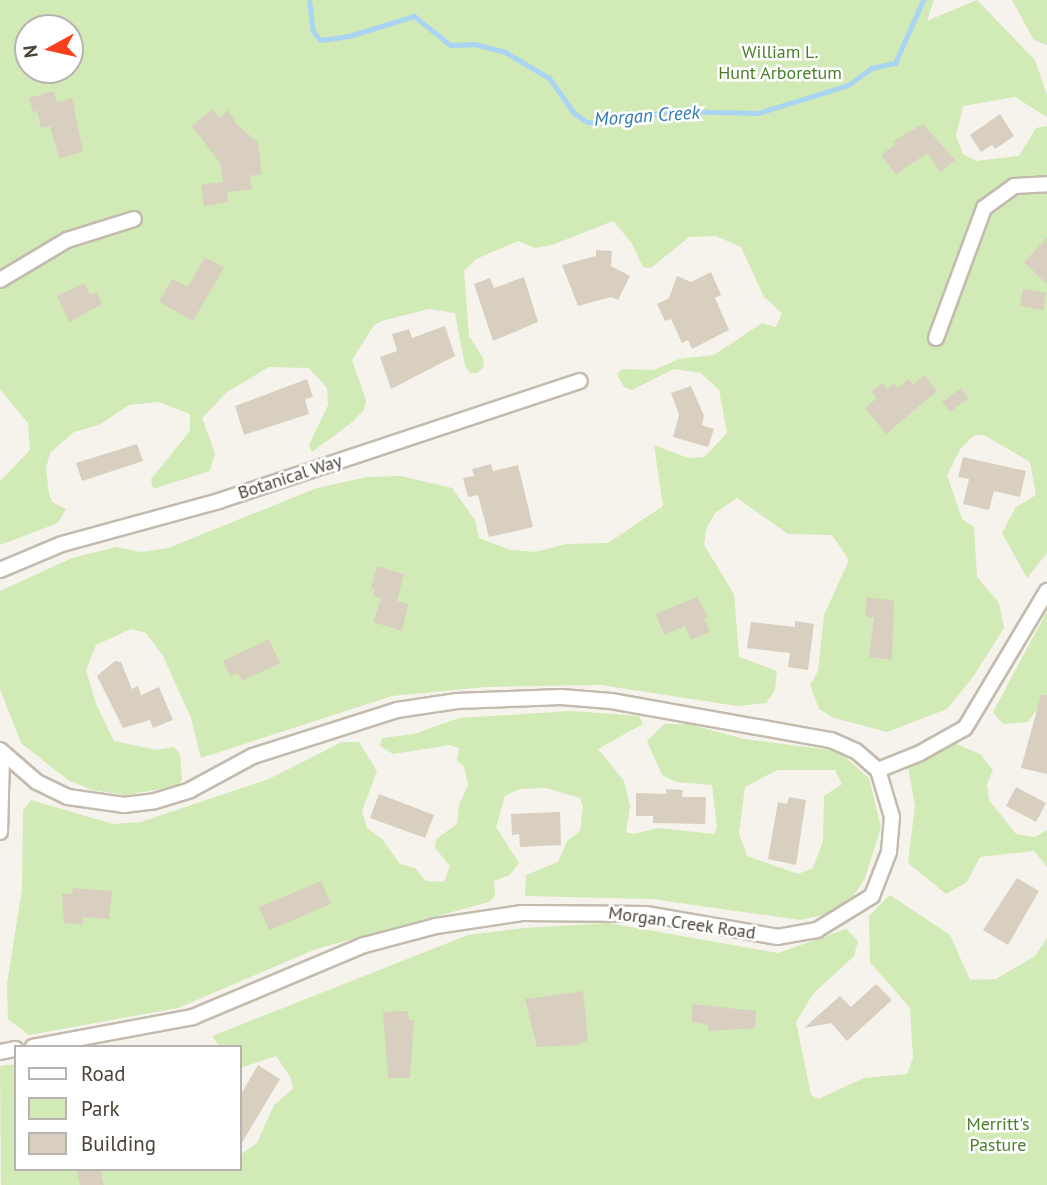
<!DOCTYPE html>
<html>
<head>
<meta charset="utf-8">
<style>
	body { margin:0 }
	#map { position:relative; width:1047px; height:1185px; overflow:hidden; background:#f6f3ec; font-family:"PT Sans",sans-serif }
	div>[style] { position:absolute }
	.green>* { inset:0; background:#d2eab5 }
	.stream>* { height:5px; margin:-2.5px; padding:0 2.5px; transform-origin:2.5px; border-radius:2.5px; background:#a9d4f2 }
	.building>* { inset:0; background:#d8cfc1 }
	.roads { filter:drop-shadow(2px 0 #c2bbae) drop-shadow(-2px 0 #c2bbae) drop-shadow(0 2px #c2bbae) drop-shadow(0 -2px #c2bbae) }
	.minor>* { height:14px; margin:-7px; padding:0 7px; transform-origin:7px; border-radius:7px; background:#fff }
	span { translate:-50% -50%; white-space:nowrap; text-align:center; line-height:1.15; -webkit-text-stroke:5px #fff; paint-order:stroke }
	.park-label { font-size:18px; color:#4a7f2a }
	.street-label { font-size:18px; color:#4b4439 }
	.water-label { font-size:19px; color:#2e7ab2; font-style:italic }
	.legend { position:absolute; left:14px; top:1045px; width:228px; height:126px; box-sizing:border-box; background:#fff; border:2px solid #b7b4b0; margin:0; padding:9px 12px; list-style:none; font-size:21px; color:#4b4439 }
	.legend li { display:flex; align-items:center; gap:14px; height:35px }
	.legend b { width:35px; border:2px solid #b7b4b0 }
	.north { position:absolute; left:14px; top:14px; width:70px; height:70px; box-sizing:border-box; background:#fff; border:2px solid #b7b4b0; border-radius:50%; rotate:262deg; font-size:19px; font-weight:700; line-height:28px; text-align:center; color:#4b4439 }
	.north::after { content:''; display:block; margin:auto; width:24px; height:32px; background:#fc3f1d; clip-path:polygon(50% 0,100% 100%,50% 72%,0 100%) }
</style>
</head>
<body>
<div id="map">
	<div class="green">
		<i style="clip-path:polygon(evenodd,0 0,934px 0,927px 21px,977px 0,1035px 60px,1047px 95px,1047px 117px,1015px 97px,963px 106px,956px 136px,963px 154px,976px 161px,1019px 156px,1036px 128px,1047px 126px,1047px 553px,1027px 578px,1002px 533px,1016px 507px,1036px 495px,1030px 462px,984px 435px,975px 435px,961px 448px,947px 475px,962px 519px,974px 527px,977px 577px,999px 603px,1004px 628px,973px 677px,947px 709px,887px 732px,834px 718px,819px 709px,810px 685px,818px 671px,824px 615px,849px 560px,832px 535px,788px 534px,737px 498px,715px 513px,706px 529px,704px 545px,734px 594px,739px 657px,777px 671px,775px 690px,766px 703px,737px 706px,601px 685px,485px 687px,392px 696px,201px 758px,191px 718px,163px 656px,146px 633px,131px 629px,96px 645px,86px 670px,96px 704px,114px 741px,157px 750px,174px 747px,180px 754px,182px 779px,178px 786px,126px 795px,92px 790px,68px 780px,21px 743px,0 689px,0 591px,72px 558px,116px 547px,141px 552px,168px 548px,317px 488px,367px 477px,401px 476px,452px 488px,475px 520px,479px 538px,511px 550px,535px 552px,566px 544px,608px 543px,663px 506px,654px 445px,688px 458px,704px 457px,727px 433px,719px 390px,701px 373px,674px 369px,632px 390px,624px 387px,617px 375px,622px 369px,654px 370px,679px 359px,714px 355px,762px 323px,776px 327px,782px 313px,764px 297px,741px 247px,716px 236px,689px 237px,651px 268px,643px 267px,631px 242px,613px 221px,552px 245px,535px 248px,518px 241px,476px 259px,464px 271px,469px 336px,483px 358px,484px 366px,478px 373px,470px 373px,465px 366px,455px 313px,429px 309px,382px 321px,374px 325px,352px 360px,366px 400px,364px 410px,351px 423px,312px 452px,309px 445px,328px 405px,327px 388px,309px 368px,269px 367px,227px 392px,202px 418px,215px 453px,210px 471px,153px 489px,151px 479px,190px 431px,190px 414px,158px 402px,129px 405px,99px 425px,74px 432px,50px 453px,46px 468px,49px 494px,52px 502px,66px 509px,58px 523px,0 545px,0 481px,30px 450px,28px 423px,0 389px,0 0,28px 28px,70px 28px,70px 70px,28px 70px,28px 28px)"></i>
		<i style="clip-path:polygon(1012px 0,1047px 0,1047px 45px,1034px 40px)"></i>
		<i style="clip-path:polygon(1047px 611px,1047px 707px,1037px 709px,1028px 722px,1003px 724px,993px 712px)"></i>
		<i style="clip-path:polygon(evenodd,572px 711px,639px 716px,643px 724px,598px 749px,624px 781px,630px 806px,626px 832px,634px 834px,658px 828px,714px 834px,717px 827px,712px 785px,676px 782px,662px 775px,658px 766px,647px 741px,664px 724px,689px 724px,744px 739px,838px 751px,869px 778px,881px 827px,865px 878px,851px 900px,832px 913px,800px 920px,652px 899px,525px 896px,526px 875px,558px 862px,567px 841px,580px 831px,583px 807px,580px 798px,570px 795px,546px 788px,520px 789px,505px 796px,496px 827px,519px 863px,510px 875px,494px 881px,495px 896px,489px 902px,316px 949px,178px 1008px,29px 1035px,8px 1019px,7px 984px,22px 889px,23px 810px,31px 800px,113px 824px,141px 822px,269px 779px,342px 742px,359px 742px,377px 771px,362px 811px,367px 828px,382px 839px,400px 864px,415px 868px,426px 881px,444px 882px,450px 866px,435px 848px,436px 839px,457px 824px,459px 805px,468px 785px,464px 766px,457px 761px,459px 748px,450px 745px,393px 754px,380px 746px,382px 738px,414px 734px,459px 718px,572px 711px,777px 770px,835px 770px,842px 784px,824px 796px,823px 841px,813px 868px,798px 874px,747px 856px,739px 833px,745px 787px,777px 770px)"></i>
		<i style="clip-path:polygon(956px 744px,980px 754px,993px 770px,987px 784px,989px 800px,1016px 834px,1035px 837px,1047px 830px,1047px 867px,1034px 851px,980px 857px,967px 882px,946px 894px,908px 863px,915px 806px,908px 766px)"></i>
		<i style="clip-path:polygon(890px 895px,950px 935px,970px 980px,996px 979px,1035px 956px,1047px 938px,1047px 1185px,1px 1185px,0 1066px,16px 1064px,16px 1169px,240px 1169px,240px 1155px,257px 1143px,274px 1105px,293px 1089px,291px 1078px,276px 1056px,240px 1068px,240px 1047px,220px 1047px,212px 1036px,468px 935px,525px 928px,608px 923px,778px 953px,846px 929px,858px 941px,854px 956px,813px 994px,796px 1022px,811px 1095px,818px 1099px,864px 1078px,907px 1074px,913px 1058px,910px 1008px,870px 962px,869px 916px)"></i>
	</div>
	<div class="stream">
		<i style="left:309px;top:0;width:31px;rotate:83deg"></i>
		<i style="left:313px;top:31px;width:11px;rotate:52deg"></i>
		<i style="left:320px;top:40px;width:29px;rotate:-8deg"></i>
		<i style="left:349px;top:36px;width:68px;rotate:-17.1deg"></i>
		<i style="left:414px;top:16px;width:46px;rotate:38.9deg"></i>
		<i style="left:450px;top:45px;width:24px;rotate:-2deg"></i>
		<i style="left:474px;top:44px;width:32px;rotate:14deg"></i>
		<i style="left:505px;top:52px;width:51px;rotate:30.6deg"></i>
		<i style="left:549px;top:78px;width:43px;rotate:54.5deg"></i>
		<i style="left:574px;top:113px;width:16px;rotate:35deg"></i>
		<i style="left:587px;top:122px;width:18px;rotate:3deg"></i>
		<i style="left:605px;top:123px;width:67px;rotate:-10.3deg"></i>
		<i style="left:671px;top:111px;width:87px;rotate:1.3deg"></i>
		<i style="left:758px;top:113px;width:94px;rotate:-17.3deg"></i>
		<i style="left:848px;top:85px;width:29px;rotate:-36deg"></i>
		<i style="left:871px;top:68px;width:25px;rotate:-12deg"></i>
		<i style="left:895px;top:63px;width:69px;rotate:-66deg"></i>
	</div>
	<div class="building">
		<i style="clip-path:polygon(54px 91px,57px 103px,72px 98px,83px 152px,59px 158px,50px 126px,41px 128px,37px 111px,33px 112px,29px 98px)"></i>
		<i style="clip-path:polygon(212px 109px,220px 118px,228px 110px,237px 125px,258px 142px,262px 174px,250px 176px,252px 189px,227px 192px,228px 202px,204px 206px,201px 185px,223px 182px,220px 163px,192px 126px)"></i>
		<i style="clip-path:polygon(1000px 114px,1014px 136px,995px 149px,992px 145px,981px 152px,970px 135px)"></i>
		<i style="clip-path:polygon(923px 124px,955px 160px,940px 172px,927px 153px,896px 175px,881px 155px,896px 144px,893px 141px)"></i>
		<i style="clip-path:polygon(1047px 238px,1047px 284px,1024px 262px)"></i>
		<i style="clip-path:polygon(596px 250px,612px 251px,611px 266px,630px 276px,618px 300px,611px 297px,578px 306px,562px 265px,596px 256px)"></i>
		<i style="clip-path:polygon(205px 257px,224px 268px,193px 321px,159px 302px,172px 279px,188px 287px)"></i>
		<i style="clip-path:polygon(711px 272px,721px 295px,715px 298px,729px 330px,692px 349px,688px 340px,682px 343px,671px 319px,665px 321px,657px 304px,669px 298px,677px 276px,691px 282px)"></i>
		<i style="clip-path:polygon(524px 277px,538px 322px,493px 341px,474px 284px,490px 278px,494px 288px)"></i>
		<i style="clip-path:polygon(84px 283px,90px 295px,97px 292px,102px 304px,69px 322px,57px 296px)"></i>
		<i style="clip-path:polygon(1023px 289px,1046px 293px,1043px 310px,1020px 306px)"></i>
		<i style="clip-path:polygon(445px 326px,455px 356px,391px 389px,380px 357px,397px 351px,392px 334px,409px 329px,412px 338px)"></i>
		<i style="clip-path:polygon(924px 375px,937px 391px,886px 434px,865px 408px,877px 398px,871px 392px,882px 383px,887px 389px,894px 384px,897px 388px,908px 379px,913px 385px)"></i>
		<i style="clip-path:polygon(307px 379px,313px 397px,305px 399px,309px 414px,244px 435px,235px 406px)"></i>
		<i style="clip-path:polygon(691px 386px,704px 416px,702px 425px,714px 429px,708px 447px,673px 437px,679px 415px,671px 393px)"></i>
		<i style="clip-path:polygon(961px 388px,968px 398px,950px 412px,942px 402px)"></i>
		<i style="clip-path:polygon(137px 444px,143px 461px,82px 481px,76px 463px)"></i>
		<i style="clip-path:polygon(963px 457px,1026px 471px,1020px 497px,994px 491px,989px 510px,963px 504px,969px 479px,958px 477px)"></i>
		<i style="clip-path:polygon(491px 464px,493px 471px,518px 465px,533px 527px,489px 537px,478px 495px,468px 497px,463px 478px,474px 476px,472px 469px)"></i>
		<i style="clip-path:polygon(377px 566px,404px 574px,397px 601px,408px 604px,402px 631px,373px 622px,381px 598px,373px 596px,375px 589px,371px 588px)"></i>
		<i style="clip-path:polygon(697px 597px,708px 617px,704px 618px,710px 632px,691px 640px,685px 626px,664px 635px,656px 614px)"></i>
		<i style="clip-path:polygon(867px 597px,894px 601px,892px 660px,869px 657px,874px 618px,865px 616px)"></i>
		<i style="clip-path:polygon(795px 621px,814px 624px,808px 670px,788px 667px,790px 653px,747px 648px,751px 622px,795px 627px)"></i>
		<i style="clip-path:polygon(269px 639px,280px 663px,242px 681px,238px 673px,230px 676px,223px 661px)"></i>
		<i style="clip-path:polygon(115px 661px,121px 662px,132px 689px,138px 686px,141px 695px,159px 687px,173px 720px,153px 728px,150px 720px,123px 728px,97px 676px)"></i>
		<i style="clip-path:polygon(1041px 695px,1047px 695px,1047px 774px,1021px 768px)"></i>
		<i style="clip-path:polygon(1016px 787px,1046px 803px,1036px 822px,1006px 806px)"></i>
		<i style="clip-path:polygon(666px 789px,683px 790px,682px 797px,706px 797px,705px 824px,653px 823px,653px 816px,636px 816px,636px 793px,666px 794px)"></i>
		<i style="clip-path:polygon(379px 794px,434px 815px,425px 838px,370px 818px)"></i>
		<i style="clip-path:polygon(789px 797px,806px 800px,796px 865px,768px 859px,778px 802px,787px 804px)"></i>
		<i style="clip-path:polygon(560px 812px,561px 845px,520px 847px,519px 834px,512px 835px,511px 814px)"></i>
		<i style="clip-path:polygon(1017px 878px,1039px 891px,1008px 945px,983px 930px)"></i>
		<i style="clip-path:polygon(321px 881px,331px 904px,269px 930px,259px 907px)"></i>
		<i style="clip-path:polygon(73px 888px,112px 891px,109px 919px,83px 917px,83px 925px,64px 923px,62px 894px,72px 894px)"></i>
		<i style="clip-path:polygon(876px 984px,892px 1000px,847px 1041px,831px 1023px,804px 1028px,840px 996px,851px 1007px)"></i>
		<i style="clip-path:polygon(583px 991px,588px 1040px,577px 1045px,537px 1047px,525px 999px)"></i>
		<i style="clip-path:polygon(692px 1004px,756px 1011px,755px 1028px,708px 1031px,709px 1025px,692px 1022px)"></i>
		<i style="clip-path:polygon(408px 1011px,409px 1020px,414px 1020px,410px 1078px,388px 1078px,383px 1012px)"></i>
		<i style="clip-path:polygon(258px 1065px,280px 1079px,240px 1146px,240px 1096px)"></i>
		<i style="clip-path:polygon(100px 1169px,104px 1185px,80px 1185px,77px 1171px)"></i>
	</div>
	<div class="roads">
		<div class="minor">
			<i style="left:0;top:280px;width:78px;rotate:-30.8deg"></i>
			<i style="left:67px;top:240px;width:70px;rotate:-17.4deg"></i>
			<i style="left:936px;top:338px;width:139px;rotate:-69.7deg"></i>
			<i style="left:984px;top:208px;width:37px;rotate:-36deg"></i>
			<i style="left:1014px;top:186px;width:33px;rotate:-3deg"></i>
			<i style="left:0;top:570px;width:67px;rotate:-22.8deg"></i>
			<i style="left:62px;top:544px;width:163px;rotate:-15.3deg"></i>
			<i style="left:219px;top:501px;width:380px;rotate:-18.4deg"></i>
			<i style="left:0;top:750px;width:49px;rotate:40.9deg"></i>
			<i style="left:37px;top:782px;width:34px;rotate:26deg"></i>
			<i style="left:68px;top:797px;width:57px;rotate:8.1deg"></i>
			<i style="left:124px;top:805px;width:31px;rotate:-7deg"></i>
			<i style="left:155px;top:801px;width:37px;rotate:-17deg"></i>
			<i style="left:190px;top:790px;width:72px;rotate:-28.4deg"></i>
			<i style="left:253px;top:756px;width:151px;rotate:-17.7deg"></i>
			<i style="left:397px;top:710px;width:61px;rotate:-8.5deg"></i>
			<i style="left:457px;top:701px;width:104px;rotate:-2.2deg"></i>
			<i style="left:561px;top:697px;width:50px;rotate:4.6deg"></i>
			<i style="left:611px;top:701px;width:223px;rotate:10.1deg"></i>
			<i style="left:831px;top:740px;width:27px;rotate:24deg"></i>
			<i style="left:856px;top:751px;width:29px;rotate:41deg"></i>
			<i style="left:878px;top:770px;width:49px;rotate:73.4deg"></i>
			<i style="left:892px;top:817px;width:35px;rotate:95deg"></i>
			<i style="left:889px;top:852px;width:47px;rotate:111.1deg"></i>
			<i style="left:872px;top:896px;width:65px;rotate:148.3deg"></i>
			<i style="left:817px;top:930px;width:40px;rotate:170deg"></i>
			<i style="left:778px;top:937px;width:134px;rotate:-170.1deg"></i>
			<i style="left:646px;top:914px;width:124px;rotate:-179.5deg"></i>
			<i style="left:522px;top:913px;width:87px;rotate:171.4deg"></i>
			<i style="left:436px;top:926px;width:74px;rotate:165.2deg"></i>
			<i style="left:364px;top:945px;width:186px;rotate:157.2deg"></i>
			<i style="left:193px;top:1017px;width:163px;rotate:169.4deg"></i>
			<i style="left:878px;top:770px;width:45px;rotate:-22deg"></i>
			<i style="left:920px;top:753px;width:51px;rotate:-29.1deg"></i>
			<i style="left:965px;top:728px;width:160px;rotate:-59.1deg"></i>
			<i style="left:0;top:832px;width:78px;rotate:-88.5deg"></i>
			<i style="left:0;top:1052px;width:16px;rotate:-11deg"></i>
		</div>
	</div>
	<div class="park-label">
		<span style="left:780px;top:63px">William L.<br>Hunt Arboretum</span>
		<span style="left:998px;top:1135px">Merritt's<br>Pasture</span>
	</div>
	<div class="street-label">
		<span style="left:290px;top:477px;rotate:-18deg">Botanical Way</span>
		<span style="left:682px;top:923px;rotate:8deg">Morgan Creek Road</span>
	</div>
	<div class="water-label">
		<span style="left:647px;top:116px;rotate:-4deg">Morgan Creek</span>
	</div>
	<ul class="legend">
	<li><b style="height:9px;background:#fff"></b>Road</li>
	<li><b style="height:19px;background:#d2eab5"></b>Park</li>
	<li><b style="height:19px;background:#d8cfc1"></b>Building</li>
	</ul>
	<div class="north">N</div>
</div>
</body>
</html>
